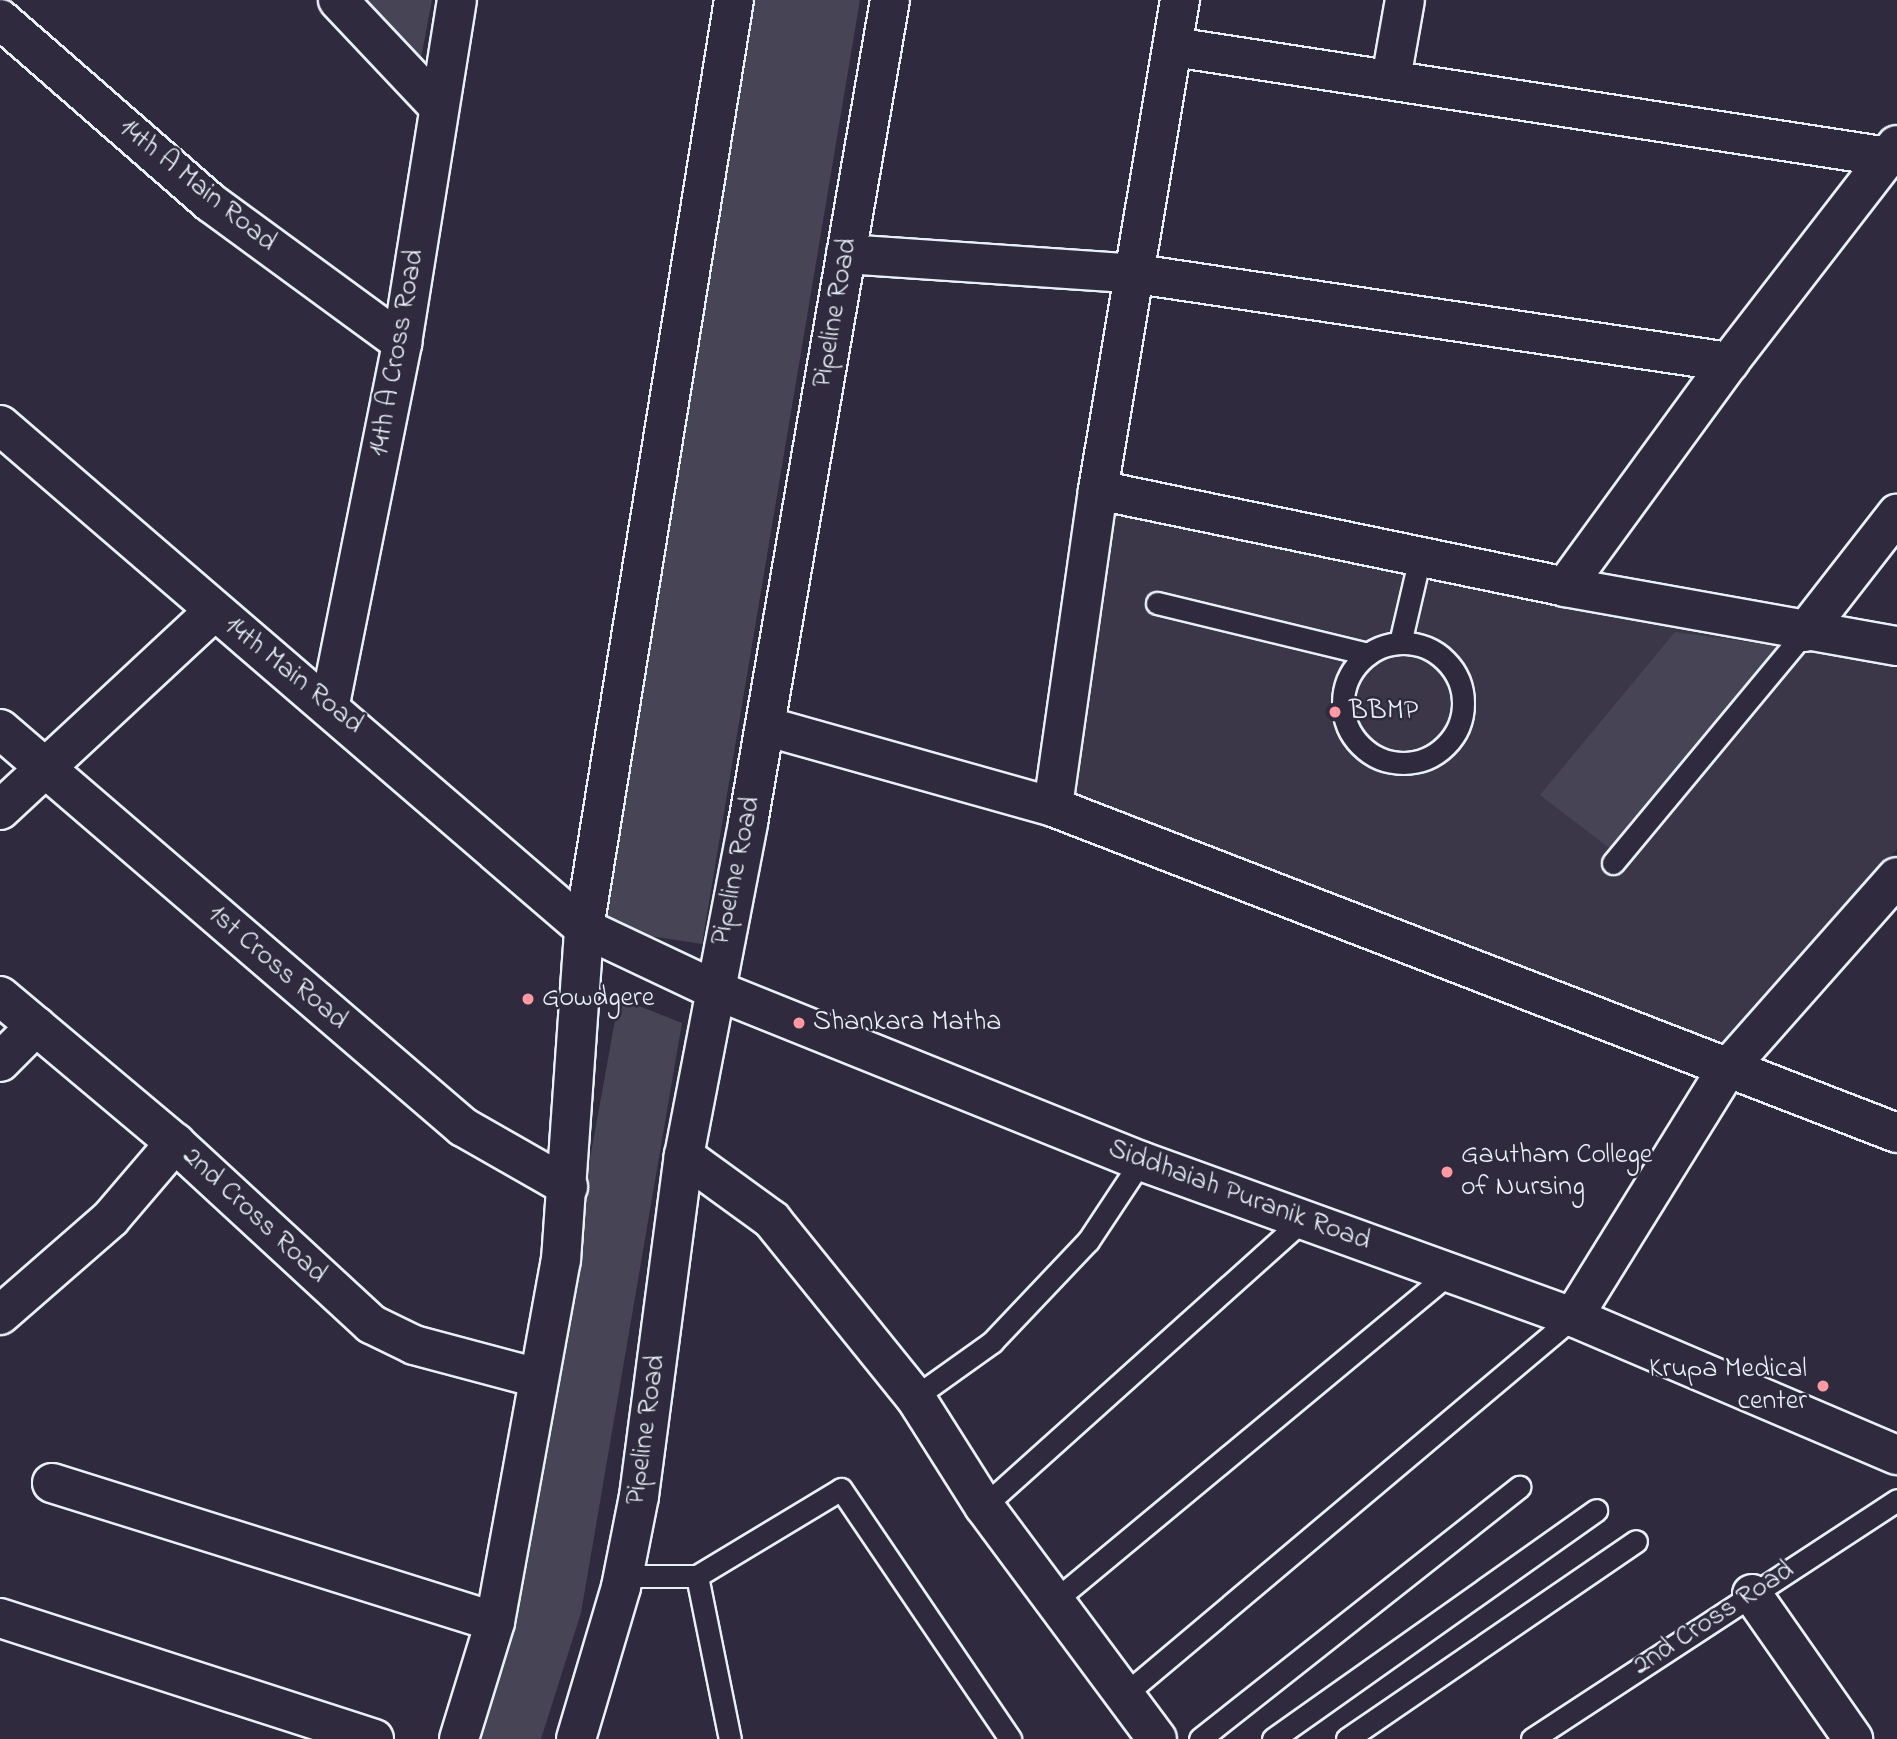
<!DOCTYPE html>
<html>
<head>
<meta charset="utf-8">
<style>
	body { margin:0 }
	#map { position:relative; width:1897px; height:1739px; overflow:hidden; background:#2f2a3d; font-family:"Indie Flower",sans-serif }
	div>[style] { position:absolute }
	.built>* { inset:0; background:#3b3749 }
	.green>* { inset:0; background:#464455 }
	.roads { filter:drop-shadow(2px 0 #e8f1f8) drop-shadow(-2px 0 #e8f1f8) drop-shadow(0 2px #e8f1f8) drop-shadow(0 -2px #e8f1f8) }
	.service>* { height:21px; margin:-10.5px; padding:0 10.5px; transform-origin:10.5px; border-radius:10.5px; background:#2f2a3d }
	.service>.ring { margin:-10.5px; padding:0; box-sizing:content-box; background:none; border:21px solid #2f2a3d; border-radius:50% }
	.minor>* { height:38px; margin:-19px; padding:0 19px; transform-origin:19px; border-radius:19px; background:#2f2a3d }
	.tertiary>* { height:38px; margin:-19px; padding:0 19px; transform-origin:19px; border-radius:19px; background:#2f2a3d }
	.secondary>* { height:38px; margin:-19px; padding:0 19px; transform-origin:19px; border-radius:19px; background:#2f2a3d }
	.dots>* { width:19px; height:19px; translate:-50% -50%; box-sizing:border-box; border:4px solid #2f2a3d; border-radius:50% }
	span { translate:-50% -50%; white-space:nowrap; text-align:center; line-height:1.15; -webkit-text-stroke:5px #2f2a3d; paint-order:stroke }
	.street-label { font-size:28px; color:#e8f1f8 }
	.poi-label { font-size:28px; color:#e8f1f8 }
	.left { translate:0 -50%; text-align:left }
	.right { translate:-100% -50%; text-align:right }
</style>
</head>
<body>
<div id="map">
	<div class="built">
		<i style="clip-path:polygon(1113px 509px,1897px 665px,1897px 849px,1724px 1046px,1399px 917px,1066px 801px)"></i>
	</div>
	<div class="green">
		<i style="clip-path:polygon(365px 0,432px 0,421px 58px)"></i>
		<i style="clip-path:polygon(753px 0,860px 0,702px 944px,598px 928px)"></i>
		<i style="clip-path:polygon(1675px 632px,1798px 649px,1625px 860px,1540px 795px)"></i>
		<i style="clip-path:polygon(619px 998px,682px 1023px,581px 1613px,541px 1739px,473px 1739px,498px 1668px)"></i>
	</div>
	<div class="roads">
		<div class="service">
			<i style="left:1157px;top:603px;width:217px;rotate:13.6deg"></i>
			<i style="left:1400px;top:643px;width:88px;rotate:-76.9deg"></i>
			<i class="ring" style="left:1343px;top:643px;width:99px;height:99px"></i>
			<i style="left:1613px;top:863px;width:300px;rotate:-50.3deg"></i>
			<i style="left:915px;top:1397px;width:95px;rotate:-35.5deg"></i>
			<i style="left:992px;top:1342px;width:139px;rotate:-46.5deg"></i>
			<i style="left:1088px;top:1241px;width:96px;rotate:-56.5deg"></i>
			<i style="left:984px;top:1506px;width:431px;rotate:-41.9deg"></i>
			<i style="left:624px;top:1576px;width:73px"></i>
			<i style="left:697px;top:1576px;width:168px;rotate:-31.1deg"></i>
			<i style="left:841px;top:1489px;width:302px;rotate:55.9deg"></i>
			<i style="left:697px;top:1576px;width:166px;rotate:78.6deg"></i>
			<i style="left:1053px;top:1602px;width:512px;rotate:-39.69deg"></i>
			<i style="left:1124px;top:1695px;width:587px;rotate:-40.09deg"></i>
			<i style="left:1200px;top:1739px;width:407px;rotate:-38.3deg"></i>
			<i style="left:1273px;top:1739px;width:396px;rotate:-35.3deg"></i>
			<i style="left:1347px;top:1739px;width:350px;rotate:-34.4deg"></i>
			<i style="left:1532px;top:1739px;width:436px;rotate:-33.2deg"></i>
		</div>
		<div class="minor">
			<i style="left:338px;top:0;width:146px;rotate:46.7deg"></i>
			<i style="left:1180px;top:0;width:497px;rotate:99.5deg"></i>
			<i style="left:1098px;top:490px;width:320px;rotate:98.1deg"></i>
			<i style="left:1053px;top:807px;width:905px;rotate:21.12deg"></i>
			<i style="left:0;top:19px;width:280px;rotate:41.1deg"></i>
			<i style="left:211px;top:203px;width:237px;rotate:36.2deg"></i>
			<i style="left:1174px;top:47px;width:722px;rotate:8.76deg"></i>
			<i style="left:1391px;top:79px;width:80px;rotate:-80deg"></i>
			<i style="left:846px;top:254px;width:292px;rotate:3.9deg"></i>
			<i style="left:1137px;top:274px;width:599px;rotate:8.46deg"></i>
			<i style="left:1729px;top:362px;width:274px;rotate:-52.3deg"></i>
			<i style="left:1098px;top:490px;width:477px;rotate:11.7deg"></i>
			<i style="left:1565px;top:587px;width:337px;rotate:10.1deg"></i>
			<i style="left:1565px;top:587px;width:278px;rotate:-53.9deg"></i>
			<i style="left:1805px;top:632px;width:150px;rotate:-52.1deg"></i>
			<i style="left:330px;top:704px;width:368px;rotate:-78.7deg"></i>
			<i style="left:402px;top:343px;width:347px;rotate:-80.9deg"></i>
			<i style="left:765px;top:726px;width:299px;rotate:15.7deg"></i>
			<i style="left:0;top:729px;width:611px;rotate:40.68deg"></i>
			<i style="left:463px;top:1127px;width:121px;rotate:29.7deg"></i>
			<i style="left:0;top:810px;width:292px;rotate:-42.9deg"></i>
			<i style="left:0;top:996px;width:229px;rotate:40deg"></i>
			<i style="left:175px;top:1143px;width:267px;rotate:42.7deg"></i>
			<i style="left:371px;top:1324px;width:48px;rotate:26deg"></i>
			<i style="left:414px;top:1345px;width:128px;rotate:14.9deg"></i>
			<i style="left:0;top:1062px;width:51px;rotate:-45deg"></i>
			<i style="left:684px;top:1156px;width:109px;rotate:36deg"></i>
			<i style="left:772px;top:1220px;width:228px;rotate:51.1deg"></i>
			<i style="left:915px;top:1397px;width:129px;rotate:57.7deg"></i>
			<i style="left:984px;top:1506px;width:290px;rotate:53.4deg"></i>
			<i style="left:0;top:1315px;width:147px;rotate:-41.1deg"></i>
			<i style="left:111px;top:1218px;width:99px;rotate:-49.5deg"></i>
			<i style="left:52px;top:1483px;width:464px;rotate:17.4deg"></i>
			<i style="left:1752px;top:1594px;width:177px;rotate:55.1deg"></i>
			<i style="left:0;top:1618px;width:393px;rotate:17.9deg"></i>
		</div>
		<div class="tertiary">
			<i style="left:0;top:425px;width:771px;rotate:40.74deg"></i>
			<i style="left:1573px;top:1317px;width:292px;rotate:-58.2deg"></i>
			<i style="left:1727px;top:1069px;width:256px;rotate:-48.5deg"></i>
		</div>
		<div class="secondary">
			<i style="left:584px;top:928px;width:143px;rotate:25.3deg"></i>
			<i style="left:713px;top:989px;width:461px;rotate:21.9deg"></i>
			<i style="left:1141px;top:1161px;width:459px;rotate:19.9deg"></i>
			<i style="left:1573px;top:1317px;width:352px;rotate:23.1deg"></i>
			<i style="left:459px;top:1739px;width:122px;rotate:-72.9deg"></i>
			<i style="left:495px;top:1622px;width:368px;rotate:-79.7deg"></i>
			<i style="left:561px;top:1260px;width:333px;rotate:-86deg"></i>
			<i style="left:584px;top:928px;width:940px;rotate:-80.82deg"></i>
			<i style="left:576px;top:1739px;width:159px;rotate:-73.5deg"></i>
			<i style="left:621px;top:1587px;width:93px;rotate:-78.8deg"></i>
			<i style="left:639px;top:1496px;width:343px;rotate:-82.5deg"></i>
			<i style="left:684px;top:1156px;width:339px;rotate:-79.1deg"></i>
			<i style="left:748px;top:823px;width:835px;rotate:-80.21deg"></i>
		</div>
	</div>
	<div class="dots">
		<i style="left:1335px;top:712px;background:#ff9aa2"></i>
		<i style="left:528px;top:999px;background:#ff9aa2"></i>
		<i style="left:799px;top:1023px;background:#ff9aa2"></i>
		<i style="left:1447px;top:1172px;background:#ff9aa2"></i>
		<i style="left:1823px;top:1386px;background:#ff9aa2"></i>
	</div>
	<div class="street-label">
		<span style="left:197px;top:186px;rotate:39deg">14th A Main Road</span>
		<span style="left:836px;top:313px;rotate:-80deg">Pipeline Road</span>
		<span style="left:398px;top:353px;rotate:-80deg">14th A Cross Road</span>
		<span style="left:293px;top:676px;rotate:39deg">14th Main Road</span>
		<span style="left:737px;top:871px;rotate:-78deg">Pipeline Road</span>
		<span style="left:277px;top:968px;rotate:41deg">1st Cross Road</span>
		<span style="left:1239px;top:1196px;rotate:20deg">Siddhaiah Puranik Road</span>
		<span style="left:254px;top:1216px;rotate:43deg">2nd Cross Road</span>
		<span style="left:647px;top:1430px;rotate:-82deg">Pipeline Road</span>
		<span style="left:1714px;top:1619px;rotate:-33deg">2nd Cross Road</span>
	</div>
	<div class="poi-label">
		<span class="left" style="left:1349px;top:712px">BBMP</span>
		<span class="left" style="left:542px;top:999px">Gowdgere</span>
		<span class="left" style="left:813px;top:1023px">Shankara Matha</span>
		<span class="left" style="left:1461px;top:1172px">Gautham College<br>of Nursing</span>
		<span class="right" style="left:1807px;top:1386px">Krupa Medical<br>center</span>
	</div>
</div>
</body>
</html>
